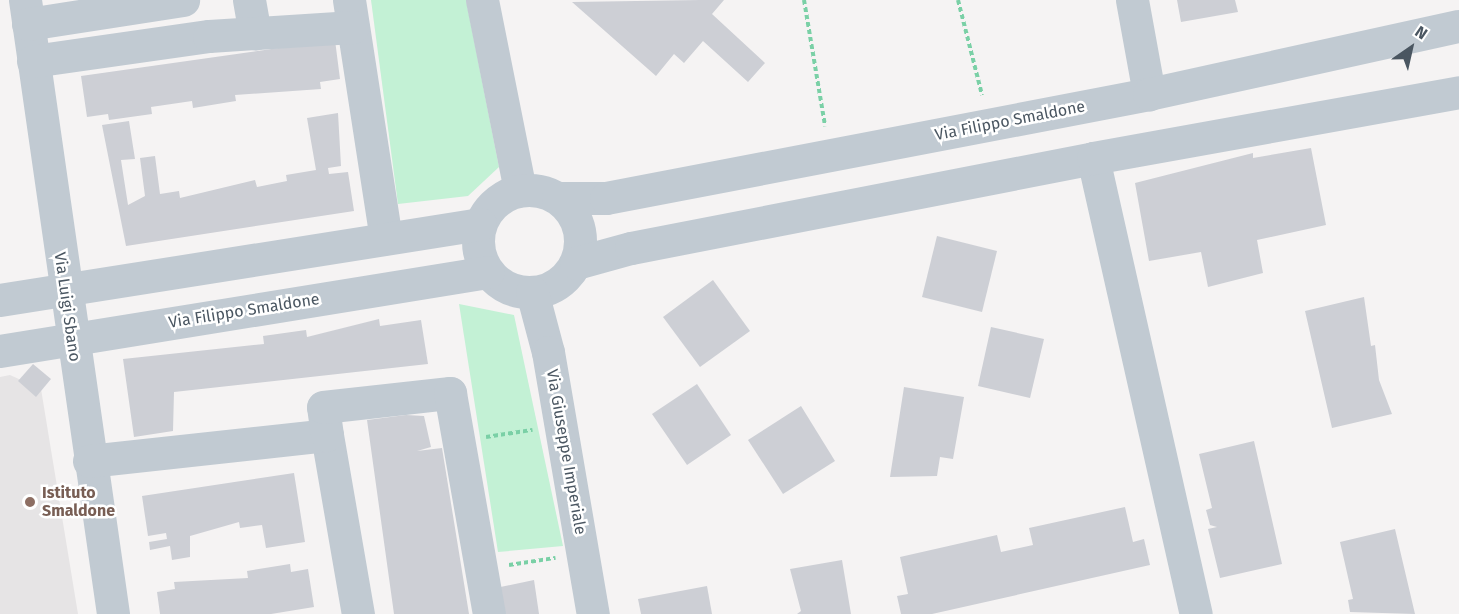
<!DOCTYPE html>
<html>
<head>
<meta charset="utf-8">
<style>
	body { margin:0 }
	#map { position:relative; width:1459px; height:614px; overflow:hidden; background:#f5f3f3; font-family:"Fira Sans",sans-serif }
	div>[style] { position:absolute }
	.education>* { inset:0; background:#e6e4e5 }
	.green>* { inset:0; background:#c3f1d5 }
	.building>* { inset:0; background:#cdcfd5 }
	.path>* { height:4px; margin-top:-2px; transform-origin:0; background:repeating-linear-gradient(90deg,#7ad0a6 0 4.5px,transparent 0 7.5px) }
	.minor>* { height:33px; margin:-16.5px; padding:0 16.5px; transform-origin:16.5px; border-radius:16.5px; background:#c1cad2 }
	.minor>.ring { margin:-16.5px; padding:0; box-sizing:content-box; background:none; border:33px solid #c1cad2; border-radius:50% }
	.dots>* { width:16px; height:16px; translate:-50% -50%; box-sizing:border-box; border:3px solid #fff; border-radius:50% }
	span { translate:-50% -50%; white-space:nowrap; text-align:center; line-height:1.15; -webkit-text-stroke:5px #fff; paint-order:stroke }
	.street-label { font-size:16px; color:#4a5661 }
	.education-label { font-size:16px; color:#785e54; font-weight:700 }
	.left { translate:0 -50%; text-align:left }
	.north { position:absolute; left:1381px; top:18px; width:60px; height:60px; -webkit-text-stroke:4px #fff; paint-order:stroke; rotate:34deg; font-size:16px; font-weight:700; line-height:24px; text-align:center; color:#4a5661 }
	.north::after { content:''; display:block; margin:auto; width:21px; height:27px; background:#4a5661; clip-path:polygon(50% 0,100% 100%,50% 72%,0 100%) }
</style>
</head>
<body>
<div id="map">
	<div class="education">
		<i style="clip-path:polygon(10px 375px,41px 389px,78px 614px,0 614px,0 377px)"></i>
	</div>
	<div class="green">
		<i style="clip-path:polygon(371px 0,466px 0,499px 167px,468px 196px,398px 204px)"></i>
		<i style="clip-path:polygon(459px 304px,514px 315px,563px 546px,498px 552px)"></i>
	</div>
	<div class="building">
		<i style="clip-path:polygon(700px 0,724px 0,712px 14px,765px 63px,748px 82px,703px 41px,684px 63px,674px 54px,656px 76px,572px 2px)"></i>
		<i style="clip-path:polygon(1177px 0,1235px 0,1238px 12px,1181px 22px)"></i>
		<i style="clip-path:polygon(335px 40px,340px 79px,320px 82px,321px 89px,235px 95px,236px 101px,193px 108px,192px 101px,151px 107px,152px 114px,109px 120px,108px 114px,87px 117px,81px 76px)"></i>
		<i style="clip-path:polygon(338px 113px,341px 166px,328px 168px,329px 174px,348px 172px,354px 211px,126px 246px,102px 125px,129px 121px,135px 159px,121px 160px,128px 205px,145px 196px,140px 158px,155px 156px,160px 194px,179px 191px,180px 198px,255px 180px,257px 187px,287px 181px,286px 175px,316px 170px,307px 118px)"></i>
		<i style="clip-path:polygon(1311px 148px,1326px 225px,1257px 240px,1263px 273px,1208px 287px,1201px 252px,1149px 261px,1135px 183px,1253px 153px,1253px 158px)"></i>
		<i style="clip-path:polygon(937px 236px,997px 251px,982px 312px,922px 297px)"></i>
		<i style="clip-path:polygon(713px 280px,750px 331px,700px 367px,663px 317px)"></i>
		<i style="clip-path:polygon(1364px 297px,1371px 346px,1375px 345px,1379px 380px,1392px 414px,1332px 428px,1305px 311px)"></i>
		<i style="clip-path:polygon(379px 319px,380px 326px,421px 320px,428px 364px,174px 392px,173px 431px,134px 437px,123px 359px,264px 344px,263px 336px,306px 330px,307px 337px)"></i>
		<i style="clip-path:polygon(991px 327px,1044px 339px,1030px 398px,978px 386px)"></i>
		<i style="clip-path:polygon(33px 364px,51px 379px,36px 397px,18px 381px)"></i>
		<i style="clip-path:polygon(697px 384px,731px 435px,687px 465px,652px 414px)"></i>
		<i style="clip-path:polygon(904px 387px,964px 397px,953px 459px,940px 457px,937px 476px,890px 477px)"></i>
		<i style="clip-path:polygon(801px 406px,835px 461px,783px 494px,748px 440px)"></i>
		<i style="clip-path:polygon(406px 415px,424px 416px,431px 447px,417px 451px,442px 448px,469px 614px,394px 614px,367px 420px)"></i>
		<i style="clip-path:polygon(1254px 441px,1282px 564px,1220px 578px,1208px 529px,1217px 527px,1210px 525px,1206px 510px,1212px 508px,1199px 454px)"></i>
		<i style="clip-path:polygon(294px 473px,305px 542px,266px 548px,262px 525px,240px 528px,239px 522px,190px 536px,190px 557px,172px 560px,170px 546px,150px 550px,149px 542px,167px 539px,166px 533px,148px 536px,142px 496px)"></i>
		<i style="clip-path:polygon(1125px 507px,1133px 542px,1144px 539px,1150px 565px,932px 614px,901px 614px,897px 596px,908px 594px,900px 557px,997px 535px,1001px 552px,1033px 545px,1029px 528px)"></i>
		<i style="clip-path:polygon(1395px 529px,1415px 614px,1350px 612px,1348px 600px,1353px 599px,1340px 542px)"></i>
		<i style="clip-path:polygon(842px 560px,851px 614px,797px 614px,801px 611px,790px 569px)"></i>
		<i style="clip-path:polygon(290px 564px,291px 572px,308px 569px,314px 607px,271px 614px,160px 614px,157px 592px,175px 589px,174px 582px,248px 578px,247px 571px)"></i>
		<i style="clip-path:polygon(534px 580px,539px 614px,491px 614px,486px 590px)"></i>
		<i style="clip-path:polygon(707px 586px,712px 614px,641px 614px,638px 599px)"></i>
	</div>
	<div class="path">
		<i style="left:804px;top:0;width:128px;rotate:80.5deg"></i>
		<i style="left:958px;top:0;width:98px;rotate:75.8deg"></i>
		<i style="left:486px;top:437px;width:47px;rotate:-8.7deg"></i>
		<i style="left:509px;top:565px;width:47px;rotate:-8.7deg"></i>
	</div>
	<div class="minor">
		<i style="left:25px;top:0;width:620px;rotate:81.84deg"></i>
		<i style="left:249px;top:0;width:34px;rotate:80deg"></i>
		<i style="left:349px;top:0;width:241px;rotate:81.2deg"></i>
		<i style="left:482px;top:0;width:194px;rotate:78.7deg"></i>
		<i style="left:1132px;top:0;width:96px;rotate:79.7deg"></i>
		<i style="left:28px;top:24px;width:157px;rotate:-8.8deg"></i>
		<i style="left:33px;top:61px;width:178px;rotate:-8.1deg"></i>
		<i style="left:209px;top:36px;width:144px;rotate:-3.6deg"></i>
		<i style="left:1093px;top:158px;width:467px;rotate:77.3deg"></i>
		<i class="ring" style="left:478px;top:190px;width:69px;height:69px"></i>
		<i style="left:558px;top:198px;width:48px"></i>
		<i style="left:606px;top:198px;width:553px;rotate:-10.84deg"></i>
		<i style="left:1149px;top:94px;width:317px;rotate:-12.4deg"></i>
		<i style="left:576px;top:263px;width:57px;rotate:-15.3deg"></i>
		<i style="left:631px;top:248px;width:471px;rotate:-11deg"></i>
		<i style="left:1093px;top:158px;width:372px;rotate:-10.2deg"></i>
		<i style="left:532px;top:292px;width:62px;rotate:75.1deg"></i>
		<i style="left:548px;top:352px;width:266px;rotate:80.3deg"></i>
		<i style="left:0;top:300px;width:486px;rotate:-9deg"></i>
		<i style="left:0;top:351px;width:494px;rotate:-9.2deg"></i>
		<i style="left:327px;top:435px;width:182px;rotate:80.2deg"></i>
		<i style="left:89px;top:461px;width:239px;rotate:-6.2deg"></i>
		<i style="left:327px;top:435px;width:28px;rotate:-98deg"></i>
		<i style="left:323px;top:407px;width:128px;rotate:-6.3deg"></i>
		<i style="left:450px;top:393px;width:224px;rotate:80deg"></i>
	</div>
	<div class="dots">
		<i style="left:30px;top:502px;background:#8d6e63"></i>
	</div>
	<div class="street-label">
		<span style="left:1010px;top:121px;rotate:-11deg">Via Filippo Smaldone</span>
		<span style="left:67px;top:307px;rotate:82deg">Via Luigi Sbano</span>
		<span style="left:244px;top:311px;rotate:-9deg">Via Filippo Smaldone</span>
		<span style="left:566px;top:452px;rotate:80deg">Via Giuseppe Imperiale</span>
	</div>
	<div class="education-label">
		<span class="left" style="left:42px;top:502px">Istituto<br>Smaldone</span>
	</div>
	<div class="north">N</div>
</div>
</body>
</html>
